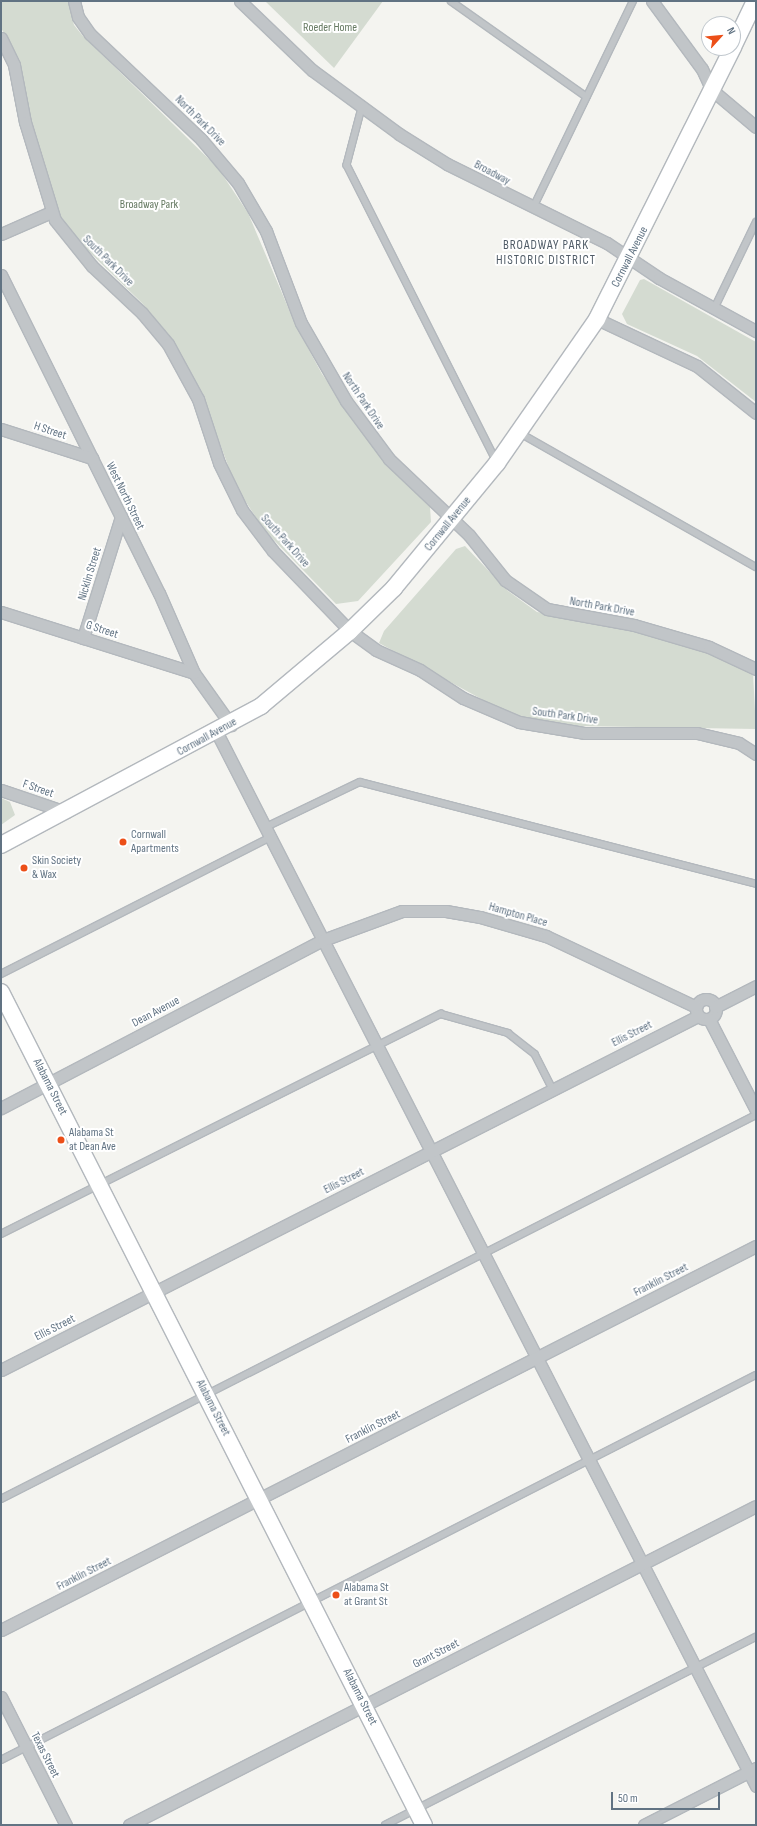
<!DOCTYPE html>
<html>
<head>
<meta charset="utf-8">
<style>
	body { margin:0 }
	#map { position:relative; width:757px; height:1826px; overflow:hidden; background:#f4f4f0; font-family:"Sofia Sans Condensed",sans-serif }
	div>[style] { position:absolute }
	.green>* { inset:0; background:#d4dbd1 }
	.roads { filter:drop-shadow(1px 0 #b3b8bd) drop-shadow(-1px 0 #b3b8bd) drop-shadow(0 1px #b3b8bd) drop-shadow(0 -1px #b3b8bd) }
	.service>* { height:5.5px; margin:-2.75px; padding:0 2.75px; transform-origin:2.75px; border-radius:2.75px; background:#c1c5c8 }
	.minor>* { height:11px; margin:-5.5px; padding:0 5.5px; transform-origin:5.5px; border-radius:5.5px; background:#c1c5c8 }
	.minor>.ring { margin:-5.5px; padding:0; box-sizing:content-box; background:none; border:11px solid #c1c5c8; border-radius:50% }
	.secondary>* { height:16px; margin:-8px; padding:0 8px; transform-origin:8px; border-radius:8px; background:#fff }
	.dots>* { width:11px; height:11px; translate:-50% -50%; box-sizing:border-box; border:2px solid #fff; border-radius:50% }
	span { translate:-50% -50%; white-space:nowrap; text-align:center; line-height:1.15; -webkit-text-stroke:4px #fff; paint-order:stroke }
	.park-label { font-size:12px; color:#657961 }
	.street-label { font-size:12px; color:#617383 }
	.poi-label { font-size:12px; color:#617383 }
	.left { translate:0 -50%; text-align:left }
	.neighbourhood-label { font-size:13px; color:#505c67; letter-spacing:1px }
	.frame { position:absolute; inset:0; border:2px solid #617383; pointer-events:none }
	.north { position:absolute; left:701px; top:16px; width:40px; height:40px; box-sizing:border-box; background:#fff; border:1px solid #c0c7cd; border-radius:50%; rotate:63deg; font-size:11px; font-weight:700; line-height:16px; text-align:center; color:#617383 }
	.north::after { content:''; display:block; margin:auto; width:14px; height:18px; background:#ec4f18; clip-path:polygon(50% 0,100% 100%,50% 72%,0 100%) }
	.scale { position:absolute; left:611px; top:1792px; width:109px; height:18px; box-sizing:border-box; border:2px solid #617383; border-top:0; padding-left:5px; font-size:12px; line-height:14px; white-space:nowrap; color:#617383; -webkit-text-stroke:3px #fff; paint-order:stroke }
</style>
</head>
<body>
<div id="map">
	<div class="green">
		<i style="clip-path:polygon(1px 1px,68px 1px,74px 25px,82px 35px,218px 168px,248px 213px,296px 326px,322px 374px,387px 465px,430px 507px,431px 522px,358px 601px,336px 604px,265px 531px,236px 487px,200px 390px,174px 342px,142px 303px,79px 242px,59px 214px,29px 114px,20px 61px,1px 28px)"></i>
		<i style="clip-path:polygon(265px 1px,383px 1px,334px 68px)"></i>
		<i style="clip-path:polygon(644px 279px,756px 342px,756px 402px,697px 356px,627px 324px,622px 314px,640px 280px)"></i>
		<i style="clip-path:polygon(465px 546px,508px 591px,537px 612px,625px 628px,714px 654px,753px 673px,756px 729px,578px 726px,519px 716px,485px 701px,379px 643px,384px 631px,456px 549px)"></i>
		<i style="clip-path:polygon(1px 798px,10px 802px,15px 815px,1px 825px)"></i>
	</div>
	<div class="roads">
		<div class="service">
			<i style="left:451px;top:1px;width:166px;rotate:35.2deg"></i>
			<i style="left:362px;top:108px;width:59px;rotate:104.7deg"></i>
			<i style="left:347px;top:165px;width:330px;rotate:63.2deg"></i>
			<i style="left:533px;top:208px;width:230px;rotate:-64.2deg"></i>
			<i style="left:715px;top:307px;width:94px;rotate:-64.2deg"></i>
			<i style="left:520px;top:433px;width:271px;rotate:29.6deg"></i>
			<i style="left:266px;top:827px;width:104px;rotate:-25.6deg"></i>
			<i style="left:360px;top:782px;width:409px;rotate:14.4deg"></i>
			<i style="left:1px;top:974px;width:303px;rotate:-26.9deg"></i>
			<i style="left:1px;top:1234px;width:492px;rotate:-26.6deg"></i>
			<i style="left:441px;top:1014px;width:70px;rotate:15.8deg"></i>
			<i style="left:508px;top:1033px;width:34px;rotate:38deg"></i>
			<i style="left:535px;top:1054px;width:39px;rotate:63deg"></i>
			<i style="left:1px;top:1499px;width:847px;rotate:-26.96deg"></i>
			<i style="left:1px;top:1760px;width:847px;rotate:-27.02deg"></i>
			<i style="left:385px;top:1825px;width:416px;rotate:-26.9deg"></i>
		</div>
		<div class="minor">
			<i style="left:74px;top:1px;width:16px;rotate:76deg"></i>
			<i style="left:78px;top:17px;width:21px;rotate:55deg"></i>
			<i style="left:90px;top:34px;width:153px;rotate:43.4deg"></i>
			<i style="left:201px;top:139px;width:57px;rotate:49.9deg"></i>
			<i style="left:238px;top:183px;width:56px;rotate:59.7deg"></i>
			<i style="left:266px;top:231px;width:98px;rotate:69.2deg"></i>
			<i style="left:301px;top:323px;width:90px;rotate:60deg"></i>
			<i style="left:346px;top:401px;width:72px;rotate:53.4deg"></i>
			<i style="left:389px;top:459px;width:110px;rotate:43.5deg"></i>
			<i style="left:469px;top:535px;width:58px;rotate:51.3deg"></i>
			<i style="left:505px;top:580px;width:51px;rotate:34.6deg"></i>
			<i style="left:547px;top:609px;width:88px;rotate:10.4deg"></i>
			<i style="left:634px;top:625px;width:78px;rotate:16.3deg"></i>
			<i style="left:709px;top:647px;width:52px;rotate:25.1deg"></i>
			<i style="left:240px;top:1px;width:100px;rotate:43.8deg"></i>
			<i style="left:312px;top:70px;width:108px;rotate:36.3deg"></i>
			<i style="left:399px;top:134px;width:57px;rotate:32deg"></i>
			<i style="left:447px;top:164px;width:178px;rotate:26.3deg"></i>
			<i style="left:607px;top:243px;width:63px;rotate:33.9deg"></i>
			<i style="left:659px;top:278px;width:111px;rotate:28.7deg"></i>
			<i style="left:652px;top:1px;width:84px;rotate:53.7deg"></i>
			<i style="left:702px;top:69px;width:23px;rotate:65deg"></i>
			<i style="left:712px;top:90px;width:57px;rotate:40.1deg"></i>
			<i style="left:1px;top:38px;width:30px;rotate:64deg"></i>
			<i style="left:14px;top:65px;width:58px;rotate:79.1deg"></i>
			<i style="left:25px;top:122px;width:102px;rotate:73deg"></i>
			<i style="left:55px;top:220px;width:59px;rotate:51.2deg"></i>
			<i style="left:92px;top:266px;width:69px;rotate:43.2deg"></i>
			<i style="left:142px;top:313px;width:40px;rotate:50deg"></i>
			<i style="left:168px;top:344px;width:63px;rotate:61.4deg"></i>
			<i style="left:198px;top:399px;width:67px;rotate:71.8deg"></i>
			<i style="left:219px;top:463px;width:52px;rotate:63.9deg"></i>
			<i style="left:242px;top:510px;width:51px;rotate:52.9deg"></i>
			<i style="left:273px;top:551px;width:111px;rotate:46.1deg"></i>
			<i style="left:350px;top:631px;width:32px;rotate:36deg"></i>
			<i style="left:376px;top:650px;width:48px;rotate:24.4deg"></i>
			<i style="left:420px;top:670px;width:51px;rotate:33.1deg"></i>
			<i style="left:463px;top:698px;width:61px;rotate:23.2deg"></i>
			<i style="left:519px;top:722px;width:67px;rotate:9.5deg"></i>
			<i style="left:585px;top:733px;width:112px"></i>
			<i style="left:697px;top:733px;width:43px;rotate:13.4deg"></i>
			<i style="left:739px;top:743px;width:20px;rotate:33deg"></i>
			<i style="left:1px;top:234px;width:55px;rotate:-23.7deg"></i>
			<i style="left:1px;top:275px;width:355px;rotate:63.6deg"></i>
			<i style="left:159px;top:593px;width:87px;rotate:66.4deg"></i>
			<i style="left:194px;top:673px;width:64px;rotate:54.6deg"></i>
			<i style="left:597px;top:319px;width:110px;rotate:25.2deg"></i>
			<i style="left:697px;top:366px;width:75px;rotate:38.5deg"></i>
			<i style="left:1px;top:429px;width:96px;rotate:17.7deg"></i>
			<i style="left:1px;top:612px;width:202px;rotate:17.5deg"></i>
			<i style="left:83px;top:638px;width:127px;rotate:-72.6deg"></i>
			<i style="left:217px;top:733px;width:1183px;rotate:62.89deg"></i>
			<i style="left:1px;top:790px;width:69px;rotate:18.7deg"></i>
			<i class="ring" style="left:696px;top:999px;width:9px;height:9px"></i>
			<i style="left:715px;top:1007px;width:46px;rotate:-27.1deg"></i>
			<i style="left:709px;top:1019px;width:102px;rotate:62.7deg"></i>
			<i style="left:1px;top:1108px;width:363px;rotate:-27.6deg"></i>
			<i style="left:323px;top:940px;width:84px;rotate:-20.2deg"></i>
			<i style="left:402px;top:911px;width:44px"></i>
			<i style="left:446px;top:911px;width:35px;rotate:10deg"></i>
			<i style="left:480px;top:917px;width:69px;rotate:16.1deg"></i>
			<i style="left:546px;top:936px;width:166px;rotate:25.3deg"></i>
			<i style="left:1px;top:1370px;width:782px;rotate:-26.93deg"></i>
			<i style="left:1px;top:1630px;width:847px;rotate:-26.96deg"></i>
			<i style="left:1px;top:1697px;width:144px;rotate:63.1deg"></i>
			<i style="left:129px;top:1825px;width:703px;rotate:-26.97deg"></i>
			<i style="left:644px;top:1825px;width:126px;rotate:-27deg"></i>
		</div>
		<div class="secondary">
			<i style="left:733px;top:47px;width:51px;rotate:-64.4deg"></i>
			<i style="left:1px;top:845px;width:295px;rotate:-28.1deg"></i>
			<i style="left:261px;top:706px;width:116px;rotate:-40.1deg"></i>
			<i style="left:350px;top:631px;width:62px;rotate:-44.3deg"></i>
			<i style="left:394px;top:588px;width:162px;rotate:-50.5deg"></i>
			<i style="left:497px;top:463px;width:175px;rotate:-55.2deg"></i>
			<i style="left:597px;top:319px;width:303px;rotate:-63.4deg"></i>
			<i style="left:1px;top:992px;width:934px;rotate:63.08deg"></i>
		</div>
	</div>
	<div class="dots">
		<i style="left:123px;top:842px;background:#ec4f18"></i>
		<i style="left:24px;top:868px;background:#ec4f18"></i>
		<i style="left:61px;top:1140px;background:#ec4f18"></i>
		<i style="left:336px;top:1595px;background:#ec4f18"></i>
	</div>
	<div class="park-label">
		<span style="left:330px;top:28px">Roeder Home</span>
		<span style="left:149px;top:205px">Broadway Park</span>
	</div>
	<div class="street-label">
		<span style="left:200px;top:121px;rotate:45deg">North Park Drive</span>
		<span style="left:492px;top:173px;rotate:28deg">Broadway</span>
		<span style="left:630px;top:257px;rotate:-63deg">Cornwall Avenue</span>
		<span style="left:108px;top:261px;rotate:45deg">South Park Drive</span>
		<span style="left:363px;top:401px;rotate:56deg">North Park Drive</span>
		<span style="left:50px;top:431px;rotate:18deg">H Street</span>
		<span style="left:125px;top:496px;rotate:64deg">West North Street</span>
		<span style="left:448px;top:524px;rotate:-51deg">Cornwall Avenue</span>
		<span style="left:285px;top:541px;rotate:48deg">South Park Drive</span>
		<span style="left:90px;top:574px;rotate:-73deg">Nicklin Street</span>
		<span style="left:602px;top:607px;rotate:10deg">North Park Drive</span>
		<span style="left:102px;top:630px;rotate:18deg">G Street</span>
		<span style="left:565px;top:716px;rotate:8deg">South Park Drive</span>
		<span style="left:207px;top:737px;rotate:-29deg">Cornwall Avenue</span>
		<span style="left:38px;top:789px;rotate:19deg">F Street</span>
		<span style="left:518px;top:915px;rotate:16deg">Hampton Place</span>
		<span style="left:156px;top:1012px;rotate:-28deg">Dean Avenue</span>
		<span style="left:632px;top:1034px;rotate:-27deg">Ellis Street</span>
		<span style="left:50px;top:1087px;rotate:63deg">Alabama Street</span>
		<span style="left:344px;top:1181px;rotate:-27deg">Ellis Street</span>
		<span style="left:661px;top:1280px;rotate:-27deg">Franklin Street</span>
		<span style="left:55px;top:1328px;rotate:-27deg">Ellis Street</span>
		<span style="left:213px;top:1408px;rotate:63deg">Alabama Street</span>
		<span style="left:373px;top:1427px;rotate:-27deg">Franklin Street</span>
		<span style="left:84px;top:1574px;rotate:-27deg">Franklin Street</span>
		<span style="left:436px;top:1654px;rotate:-27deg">Grant Street</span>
		<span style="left:360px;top:1697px;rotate:63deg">Alabama Street</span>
		<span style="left:45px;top:1755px;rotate:63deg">Texas Street</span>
	</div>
	<div class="poi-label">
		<span class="left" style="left:131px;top:842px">Cornwall<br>Apartments</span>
		<span class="left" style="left:32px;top:868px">Skin Society<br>&amp; Wax</span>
		<span class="left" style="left:69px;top:1140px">Alabama St<br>at Dean Ave</span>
		<span class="left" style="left:344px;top:1595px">Alabama St<br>at Grant St</span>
	</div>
	<div class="neighbourhood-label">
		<span style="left:546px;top:253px">BROADWAY PARK<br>HISTORIC DISTRICT</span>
	</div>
	<div class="frame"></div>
	<div class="north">N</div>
	<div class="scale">50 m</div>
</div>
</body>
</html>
